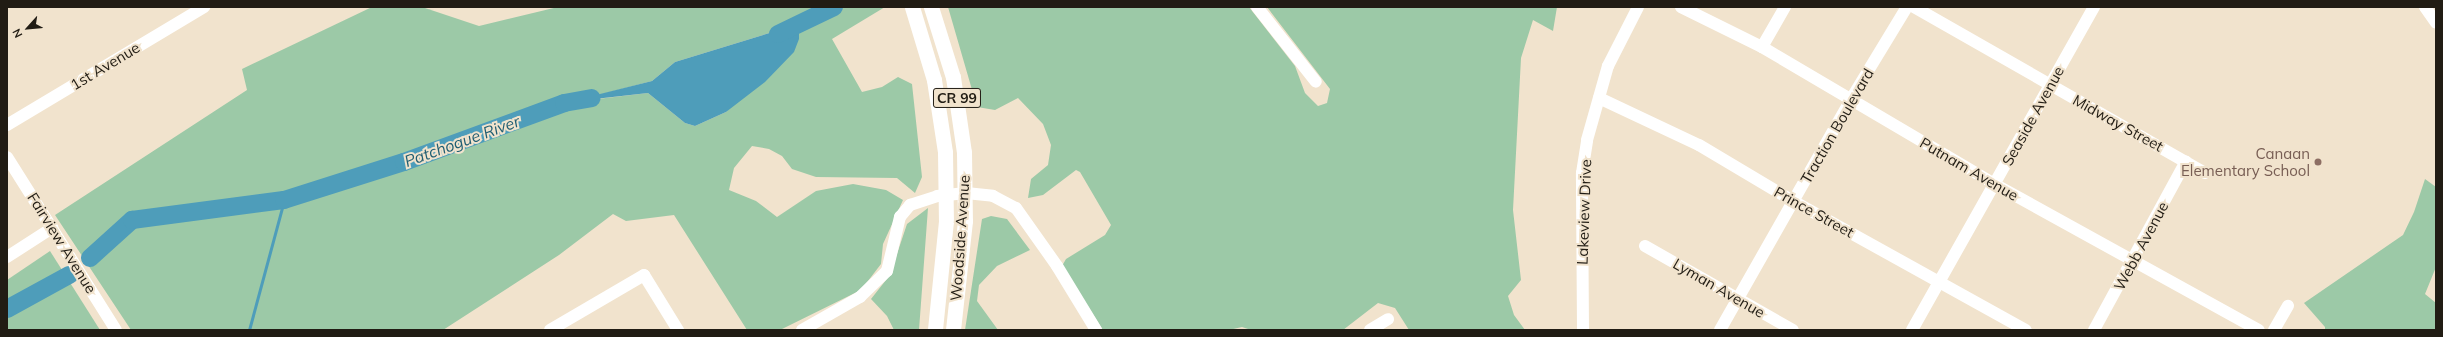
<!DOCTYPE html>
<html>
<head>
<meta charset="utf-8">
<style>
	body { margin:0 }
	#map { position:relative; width:2443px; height:337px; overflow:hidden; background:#f1e3cd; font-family:Mulish,sans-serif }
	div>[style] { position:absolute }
	.green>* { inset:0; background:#9cc9a7 }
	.water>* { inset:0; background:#4e9dba }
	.stream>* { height:3px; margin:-1.5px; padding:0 1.5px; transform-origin:1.5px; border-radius:1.5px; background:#4e9dba }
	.river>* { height:18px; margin:-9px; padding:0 9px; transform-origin:9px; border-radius:9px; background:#4e9dba }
	.minor>* { height:12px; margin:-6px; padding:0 6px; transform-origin:6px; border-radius:6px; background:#fff }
	.major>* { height:15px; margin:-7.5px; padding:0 7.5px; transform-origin:7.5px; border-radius:7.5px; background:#fff }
	.dots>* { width:11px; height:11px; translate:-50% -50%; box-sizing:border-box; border:2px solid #f1e3cd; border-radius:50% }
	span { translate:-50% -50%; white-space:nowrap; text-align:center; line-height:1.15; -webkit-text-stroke:4px #f1e3cd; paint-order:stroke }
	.shield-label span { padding:1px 3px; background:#f1e3cd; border:1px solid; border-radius:3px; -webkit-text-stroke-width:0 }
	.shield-label { font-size:14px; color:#211c14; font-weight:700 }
	.street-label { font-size:15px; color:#211c14 }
	.education-label { font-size:15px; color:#785e54 }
	.right { translate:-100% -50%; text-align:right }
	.water-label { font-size:16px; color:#1f5d72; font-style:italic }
	.frame { position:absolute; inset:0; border:8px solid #211c14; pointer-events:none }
	.north { position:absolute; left:8px; top:8px; width:40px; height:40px; -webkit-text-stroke:3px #f1e3cd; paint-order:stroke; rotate:243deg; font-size:11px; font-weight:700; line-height:16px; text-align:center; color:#211c14 }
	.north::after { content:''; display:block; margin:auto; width:14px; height:18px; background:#211c14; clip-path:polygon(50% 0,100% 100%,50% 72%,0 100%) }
</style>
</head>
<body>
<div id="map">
	<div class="green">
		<i style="clip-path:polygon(evenodd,372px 7px,422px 7px,479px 26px,558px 7px,885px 7px,832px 39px,862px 92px,882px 87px,898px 77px,912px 84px,922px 177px,915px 193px,897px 178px,816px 177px,792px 169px,782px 156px,769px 149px,752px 146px,734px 168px,729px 190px,756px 201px,777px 217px,816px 191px,853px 184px,886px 190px,903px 200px,883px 244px,881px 264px,861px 290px,780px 330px,747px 330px,674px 215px,626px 221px,613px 214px,559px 255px,443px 330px,131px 330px,55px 215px,247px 90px,242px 69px,372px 7px,799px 24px,726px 112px,695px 126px,685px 123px,648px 93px,572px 102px,652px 81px,675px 62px,799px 24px)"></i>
		<i style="clip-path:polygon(948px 7px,1249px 7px,1295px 66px,1305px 93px,1318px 106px,1327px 103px,1330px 89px,1267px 7px,1557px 7px,1553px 31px,1533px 20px,1521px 58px,1513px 210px,1521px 280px,1508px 296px,1514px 315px,1525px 330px,1409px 330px,1395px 308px,1378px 303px,1343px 330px,1251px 330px,1242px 327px,1229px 330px,1103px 330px,1062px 266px,1066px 259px,1105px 235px,1111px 225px,1080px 172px,1076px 170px,1043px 195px,1028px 198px,1031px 179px,1048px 165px,1051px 145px,1043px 124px,1018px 98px,995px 110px,977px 107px)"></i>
		<i style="clip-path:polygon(2425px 179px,2436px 187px,2436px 267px,2425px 294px,2436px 303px,2436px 330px,2325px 330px,2325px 327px,2304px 303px,2403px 235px,2414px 212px)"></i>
		<i style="clip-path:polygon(928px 208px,919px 330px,894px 330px,887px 316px,871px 299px,890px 275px,907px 224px)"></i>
		<i style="clip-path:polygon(991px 216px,1007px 219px,1030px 250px,997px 266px,979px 285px,977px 301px,998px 330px,965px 330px,982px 219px)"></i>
		<i style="clip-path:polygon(50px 251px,100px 330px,7px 330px,7px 280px)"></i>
	</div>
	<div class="water">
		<i style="clip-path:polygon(799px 24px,799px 39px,794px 52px,765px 82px,726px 112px,695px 126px,685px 123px,648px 93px,568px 102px,652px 81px,675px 62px)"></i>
	</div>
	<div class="stream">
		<i style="left:249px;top:330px;width:135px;rotate:-74.9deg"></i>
	</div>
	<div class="river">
		<i style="left:778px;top:34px;width:62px;rotate:-25.7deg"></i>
		<i style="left:90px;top:258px;width:57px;rotate:-42.1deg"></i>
		<i style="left:132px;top:220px;width:153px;rotate:-7.5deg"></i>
		<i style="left:284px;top:200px;width:126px;rotate:-17.6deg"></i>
		<i style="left:404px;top:162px;width:171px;rotate:-20.2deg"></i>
		<i style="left:564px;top:103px;width:28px;rotate:-10deg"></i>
		<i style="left:7px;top:309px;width:71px;rotate:-28.7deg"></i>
	</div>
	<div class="minor">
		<i style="left:1257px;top:7px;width:95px;rotate:51.8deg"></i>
		<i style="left:1681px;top:7px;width:90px;rotate:26.3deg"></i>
		<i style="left:1762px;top:47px;width:272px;rotate:30.5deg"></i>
		<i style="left:1996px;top:185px;width:300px;rotate:28.9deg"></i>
		<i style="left:1914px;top:7px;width:335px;rotate:29.7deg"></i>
		<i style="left:2425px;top:7px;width:19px;rotate:55deg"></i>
		<i style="left:1762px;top:47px;width:46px;rotate:-60.1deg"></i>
		<i style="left:1599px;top:98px;width:110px;rotate:25.2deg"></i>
		<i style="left:1699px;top:145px;width:109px;rotate:30.8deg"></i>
		<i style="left:1793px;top:201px;width:266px;rotate:29deg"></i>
		<i style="left:7px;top:125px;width:230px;rotate:-30.9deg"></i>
		<i style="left:7px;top:157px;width:204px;rotate:57.8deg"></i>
		<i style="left:1645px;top:246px;width:170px;rotate:29.6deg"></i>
		<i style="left:7px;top:257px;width:54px;rotate:-32.8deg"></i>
		<i style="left:550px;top:330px;width:109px;rotate:-30.3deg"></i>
		<i style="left:644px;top:275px;width:65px;rotate:58.3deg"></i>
		<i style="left:802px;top:330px;width:67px;rotate:-29.6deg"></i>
		<i style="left:860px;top:297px;width:37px;rotate:-44deg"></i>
		<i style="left:887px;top:271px;width:56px;rotate:-76.5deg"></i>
		<i style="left:900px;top:217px;width:16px;rotate:-50deg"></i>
		<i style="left:910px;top:205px;width:28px;rotate:-18deg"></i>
		<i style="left:937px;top:196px;width:29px;rotate:-6deg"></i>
		<i style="left:966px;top:193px;width:27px;rotate:6deg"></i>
		<i style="left:993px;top:196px;width:26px;rotate:28deg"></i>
		<i style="left:1016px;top:208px;width:71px;rotate:54.7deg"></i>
		<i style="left:1057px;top:266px;width:75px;rotate:58.6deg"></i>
		<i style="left:1370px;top:330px;width:21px;rotate:-31deg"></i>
		<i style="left:1583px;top:330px;width:157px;rotate:-90.4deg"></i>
		<i style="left:1582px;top:173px;width:33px;rotate:-81deg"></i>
		<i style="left:1587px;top:140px;width:77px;rotate:-74.2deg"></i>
		<i style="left:1608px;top:66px;width:66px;rotate:-63deg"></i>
		<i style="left:1720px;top:330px;width:266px;rotate:-60.4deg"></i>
		<i style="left:1851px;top:99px;width:108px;rotate:-58.7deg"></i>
		<i style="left:1912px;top:330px;width:371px;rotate:-60.6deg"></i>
		<i style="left:2094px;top:330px;width:192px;rotate:-61.4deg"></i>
		<i style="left:2274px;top:330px;width:28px;rotate:-60deg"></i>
	</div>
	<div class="major">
		<i style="left:912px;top:7px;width:76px;rotate:73.2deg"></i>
		<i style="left:934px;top:80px;width:73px;rotate:81.3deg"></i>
		<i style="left:945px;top:152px;width:69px;rotate:89.2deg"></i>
		<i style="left:946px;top:221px;width:110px;rotate:95.8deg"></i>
		<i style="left:931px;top:7px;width:73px;rotate:72.6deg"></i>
		<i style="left:953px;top:77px;width:76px;rotate:81.7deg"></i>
		<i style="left:964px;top:152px;width:69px;rotate:89.2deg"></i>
		<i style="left:965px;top:221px;width:110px;rotate:96.3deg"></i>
	</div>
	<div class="dots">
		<i style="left:2318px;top:162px;background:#8d6e63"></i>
	</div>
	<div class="shield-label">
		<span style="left:957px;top:98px">CR 99</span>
	</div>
	<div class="street-label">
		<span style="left:105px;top:66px;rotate:-31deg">1st Avenue</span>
		<span style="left:2033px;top:116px;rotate:-61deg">Seaside Avenue</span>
		<span style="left:2118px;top:123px;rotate:29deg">Midway Street</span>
		<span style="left:1837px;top:126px;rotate:-60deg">Traction Boulevard</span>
		<span style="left:1969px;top:169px;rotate:30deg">Putnam Avenue</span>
		<span style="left:1584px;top:212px;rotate:-88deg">Lakeview Drive</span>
		<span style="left:1814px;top:212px;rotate:29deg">Prince Street</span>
		<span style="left:960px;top:238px;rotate:-86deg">Woodside Avenue</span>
		<span style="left:62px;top:243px;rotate:58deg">Fairview Avenue</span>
		<span style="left:2141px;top:246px;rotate:-62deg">Webb Avenue</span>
		<span style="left:1719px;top:288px;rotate:30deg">Lyman Avenue</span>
	</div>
	<div class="education-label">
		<span class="right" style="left:2310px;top:162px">Canaan<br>Elementary School</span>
	</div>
	<div class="water-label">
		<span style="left:462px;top:141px;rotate:-20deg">Patchogue River</span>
	</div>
	<div class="frame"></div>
	<div class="north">N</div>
</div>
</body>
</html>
